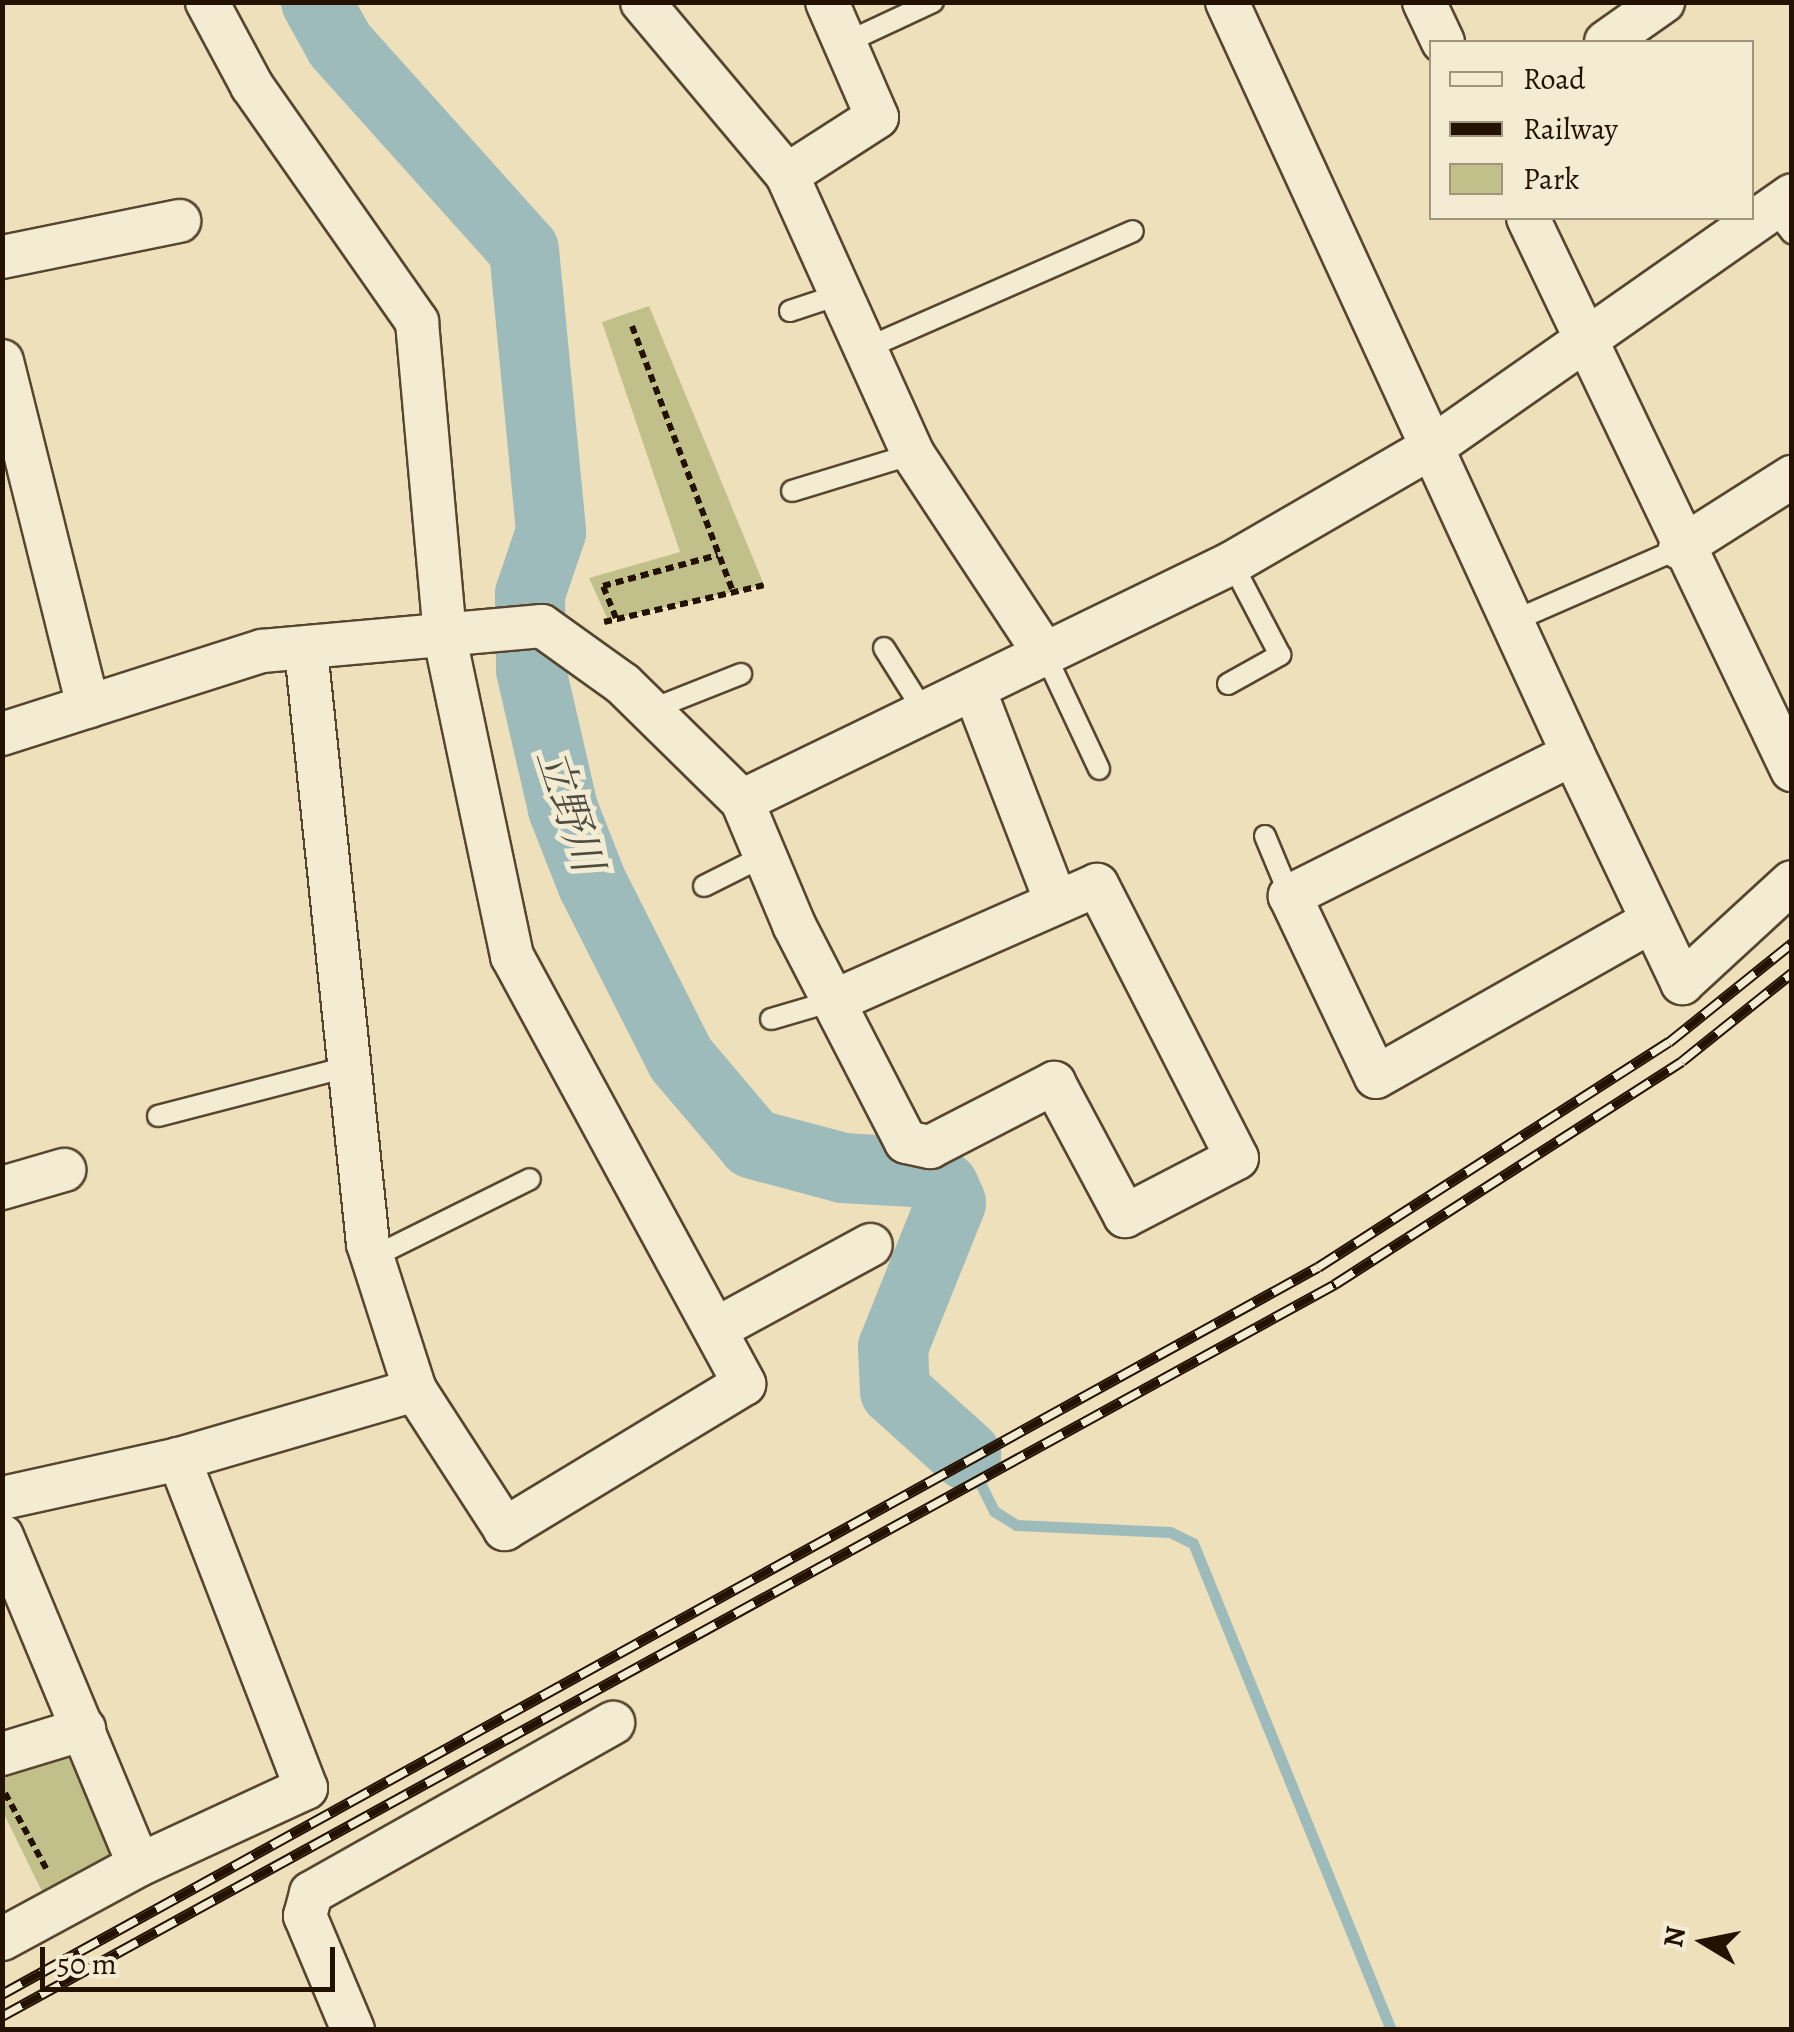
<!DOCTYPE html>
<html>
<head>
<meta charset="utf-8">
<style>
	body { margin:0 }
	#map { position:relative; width:1794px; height:2032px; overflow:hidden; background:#eee0bb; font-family:Alegreya,"Noto Serif JP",serif }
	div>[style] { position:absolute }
	.green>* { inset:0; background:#c1c08b }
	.stream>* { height:11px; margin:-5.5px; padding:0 5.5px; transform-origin:5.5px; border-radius:5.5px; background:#9dbbba }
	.river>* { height:70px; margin:-35px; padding:0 35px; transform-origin:35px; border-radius:35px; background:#9dbbba }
	.path>* { height:6px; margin-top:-3px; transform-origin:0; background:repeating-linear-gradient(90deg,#231200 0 8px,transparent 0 13px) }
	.roads { filter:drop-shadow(2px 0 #56462f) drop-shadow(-2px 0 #56462f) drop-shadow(0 2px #56462f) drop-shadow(0 -2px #56462f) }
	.lane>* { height:20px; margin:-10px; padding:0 10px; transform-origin:10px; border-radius:10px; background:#f4ebd3 }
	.street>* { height:42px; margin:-21px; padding:0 21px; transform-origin:21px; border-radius:21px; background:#f4ebd3 }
	.rail>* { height:11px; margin-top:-5.5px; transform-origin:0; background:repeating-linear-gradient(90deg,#f4ebd3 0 22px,#231200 0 44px); box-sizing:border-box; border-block:2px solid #231200 }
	span { translate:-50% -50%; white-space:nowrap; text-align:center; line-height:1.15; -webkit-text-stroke:10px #f4ebd3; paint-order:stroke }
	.water-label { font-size:42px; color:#4e4d41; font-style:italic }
	.frame { position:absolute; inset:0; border:5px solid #231200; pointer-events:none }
	.legend { position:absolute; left:1429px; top:40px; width:325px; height:180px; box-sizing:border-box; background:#f4ebd3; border:2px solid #a0947f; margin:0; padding:12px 18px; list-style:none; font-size:30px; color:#231200 }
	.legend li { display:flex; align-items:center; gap:20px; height:50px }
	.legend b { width:50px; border:2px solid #a0947f }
	.north { position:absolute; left:1654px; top:1892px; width:100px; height:100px; -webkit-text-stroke:8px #f4ebd3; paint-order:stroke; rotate:280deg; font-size:28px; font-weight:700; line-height:40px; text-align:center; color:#231200 }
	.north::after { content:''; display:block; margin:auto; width:35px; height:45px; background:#231200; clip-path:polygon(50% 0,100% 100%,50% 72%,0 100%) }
	.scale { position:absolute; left:40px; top:1947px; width:295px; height:45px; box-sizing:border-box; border:5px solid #231200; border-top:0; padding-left:12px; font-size:30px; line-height:35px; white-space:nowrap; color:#231200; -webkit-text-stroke:8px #f4ebd3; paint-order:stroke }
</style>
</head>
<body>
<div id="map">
	<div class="green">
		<i style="clip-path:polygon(649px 306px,764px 585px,608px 620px,589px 578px,680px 552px,602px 322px)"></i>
		<i style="clip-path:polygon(84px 1729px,139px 1865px,52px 1912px,3px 1812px,3px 1754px)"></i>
	</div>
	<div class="stream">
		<i style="left:966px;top:1455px;width:63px;rotate:63.4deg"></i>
		<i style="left:994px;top:1511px;width:26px;rotate:32deg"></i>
		<i style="left:1016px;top:1525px;width:154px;rotate:2.6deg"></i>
		<i style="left:1170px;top:1532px;width:25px;rotate:26deg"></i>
		<i style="left:1193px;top:1543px;width:526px;rotate:67.87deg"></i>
	</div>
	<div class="river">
		<i style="left:316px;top:2px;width:49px;rotate:60.8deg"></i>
		<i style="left:340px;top:45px;width:275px;rotate:48.1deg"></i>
		<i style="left:524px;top:250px;width:283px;rotate:84.5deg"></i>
		<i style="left:551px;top:532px;width:65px;rotate:108.7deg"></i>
		<i style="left:530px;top:594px;width:76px;rotate:89.2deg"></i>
		<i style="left:531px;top:670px;width:143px;rotate:77deg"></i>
		<i style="left:563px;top:809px;width:79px;rotate:68.6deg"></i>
		<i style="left:592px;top:883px;width:197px;rotate:63.2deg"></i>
		<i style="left:681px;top:1059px;width:111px;rotate:49.7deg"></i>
		<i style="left:753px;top:1144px;width:93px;rotate:14.9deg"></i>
		<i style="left:843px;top:1168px;width:83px;rotate:3.4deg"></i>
		<i style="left:926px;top:1173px;width:23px;rotate:38deg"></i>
		<i style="left:944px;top:1187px;width:17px;rotate:66deg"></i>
		<i style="left:951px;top:1203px;width:155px;rotate:111.9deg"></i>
		<i style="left:893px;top:1347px;width:44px;rotate:87.4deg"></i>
		<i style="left:895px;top:1391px;width:96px;rotate:42deg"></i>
	</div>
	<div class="path">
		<i style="left:632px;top:326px;width:285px;rotate:69.2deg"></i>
		<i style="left:616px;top:618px;width:35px;rotate:-112deg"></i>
		<i style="left:603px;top:586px;width:119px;rotate:-15.1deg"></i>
		<i style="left:604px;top:622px;width:164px;rotate:-13deg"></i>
		<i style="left:5px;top:1793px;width:88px;rotate:61.4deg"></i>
	</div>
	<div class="roads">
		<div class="lane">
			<i style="left:845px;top:43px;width:97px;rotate:-25deg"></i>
			<i style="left:1773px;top:209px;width:31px;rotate:52deg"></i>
			<i style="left:790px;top:311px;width:54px;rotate:-18.4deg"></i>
			<i style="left:869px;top:347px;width:288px;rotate:-23.7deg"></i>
			<i style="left:792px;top:491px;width:127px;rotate:-17deg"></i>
			<i style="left:1511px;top:622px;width:184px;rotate:-23.6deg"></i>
			<i style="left:884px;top:648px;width:77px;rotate:57.8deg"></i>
			<i style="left:1045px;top:654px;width:127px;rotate:64.8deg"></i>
			<i style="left:1228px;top:684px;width:60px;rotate:-29.1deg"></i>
			<i style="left:1280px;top:655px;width:104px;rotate:-117.6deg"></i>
			<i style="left:650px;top:710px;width:98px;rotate:-21.6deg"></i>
			<i style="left:1265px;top:836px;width:65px;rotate:67.4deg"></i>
			<i style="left:704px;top:886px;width:67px;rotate:-26.6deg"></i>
			<i style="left:771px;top:1019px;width:68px;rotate:-16.3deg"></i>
			<i style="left:158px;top:1116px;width:191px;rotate:-14.5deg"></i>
			<i style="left:373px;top:1257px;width:175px;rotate:-26.4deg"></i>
		</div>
		<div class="street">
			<i style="left:207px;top:2px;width:95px;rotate:61.8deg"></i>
			<i style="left:252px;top:86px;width:288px;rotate:55deg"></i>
			<i style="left:417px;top:322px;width:317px;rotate:84.9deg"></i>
			<i style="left:445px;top:638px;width:325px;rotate:78.1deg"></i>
			<i style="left:512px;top:956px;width:487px;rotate:61.5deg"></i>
			<i style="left:744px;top:1384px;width:280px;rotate:148.8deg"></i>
			<i style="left:505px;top:1529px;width:166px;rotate:-122.9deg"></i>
			<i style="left:415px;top:1390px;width:153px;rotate:-107.8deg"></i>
			<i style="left:368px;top:1244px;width:597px;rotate:-95.96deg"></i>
			<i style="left:642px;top:2px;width:226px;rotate:50deg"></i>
			<i style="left:787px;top:175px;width:306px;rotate:65.7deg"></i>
			<i style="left:913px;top:454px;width:240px;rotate:56.6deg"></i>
			<i style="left:1227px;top:2px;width:828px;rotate:65.29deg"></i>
			<i style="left:1573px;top:754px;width:317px;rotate:153.4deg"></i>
			<i style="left:1290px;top:896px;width:200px;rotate:64.6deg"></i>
			<i style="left:1376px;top:1077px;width:315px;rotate:-29.5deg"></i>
			<i style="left:1424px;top:2px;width:44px;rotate:64.6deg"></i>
			<i style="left:1606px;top:42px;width:70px;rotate:-35.1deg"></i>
			<i style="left:787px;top:175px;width:107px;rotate:-32.8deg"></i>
			<i style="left:877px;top:117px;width:125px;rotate:-113.5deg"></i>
			<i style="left:1528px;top:218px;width:612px;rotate:64.44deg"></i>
			<i style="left:2px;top:257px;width:181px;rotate:-11.5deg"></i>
			<i style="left:2px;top:361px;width:356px;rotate:76deg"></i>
			<i style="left:1680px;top:548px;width:133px;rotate:-32.4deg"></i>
			<i style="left:974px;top:689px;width:227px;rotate:68.9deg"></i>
			<i style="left:2px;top:734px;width:273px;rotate:-17.7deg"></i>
			<i style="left:262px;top:651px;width:281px;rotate:-5.1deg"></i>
			<i style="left:542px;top:626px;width:100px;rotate:35.6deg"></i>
			<i style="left:623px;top:684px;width:167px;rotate:44.5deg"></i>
			<i style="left:742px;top:801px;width:545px;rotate:-25.91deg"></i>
			<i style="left:1232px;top:563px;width:233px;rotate:-30.1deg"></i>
			<i style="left:1434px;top:446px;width:437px;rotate:-35deg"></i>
			<i style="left:1573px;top:754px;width:254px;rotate:64.5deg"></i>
			<i style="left:1682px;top:983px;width:149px;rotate:-42.6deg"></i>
			<i style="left:742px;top:801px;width:134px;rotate:67.2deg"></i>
			<i style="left:794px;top:925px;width:244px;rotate:62.7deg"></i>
			<i style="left:906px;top:1142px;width:25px;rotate:12deg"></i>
			<i style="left:930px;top:1147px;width:140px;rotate:-27.3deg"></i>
			<i style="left:1054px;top:1083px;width:151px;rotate:61.9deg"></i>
			<i style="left:1125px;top:1216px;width:126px;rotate:-27.4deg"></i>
			<i style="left:1237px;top:1158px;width:307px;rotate:-117.1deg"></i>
			<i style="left:1097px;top:885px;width:285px;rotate:156.2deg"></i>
			<i style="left:2px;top:1188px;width:65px;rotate:-16.2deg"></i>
			<i style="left:716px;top:1329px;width:176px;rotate:-28.5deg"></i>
			<i style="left:2px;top:1498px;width:181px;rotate:-12.4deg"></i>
			<i style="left:179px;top:1459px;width:246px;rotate:-16.3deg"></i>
			<i style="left:2px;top:1536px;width:356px;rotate:67.4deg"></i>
			<i style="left:139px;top:1865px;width:156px;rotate:151.6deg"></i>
			<i style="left:2px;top:1754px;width:86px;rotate:-17deg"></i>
			<i style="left:139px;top:1865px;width:184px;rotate:-24.8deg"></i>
			<i style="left:306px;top:1788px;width:353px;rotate:-111.1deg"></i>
			<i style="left:353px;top:2030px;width:124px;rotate:-112.8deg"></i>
			<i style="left:305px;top:1916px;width:24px;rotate:-75deg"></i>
			<i style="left:311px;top:1893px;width:347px;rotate:-29.4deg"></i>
		</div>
	</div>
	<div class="rail">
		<i style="left:2px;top:1994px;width:1503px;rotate:-28.92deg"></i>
		<i style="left:1318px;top:1267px;width:417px;rotate:-32.7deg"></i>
		<i style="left:1669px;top:1042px;width:158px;rotate:-38.8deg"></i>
		<i style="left:2px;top:2016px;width:1521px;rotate:-28.77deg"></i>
		<i style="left:1335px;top:1284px;width:412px;rotate:-32.7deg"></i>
		<i style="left:1682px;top:1061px;width:141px;rotate:-38.7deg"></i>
	</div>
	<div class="water-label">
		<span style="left:570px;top:810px;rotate:72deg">立野川</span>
	</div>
	<div class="frame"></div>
	<ul class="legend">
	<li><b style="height:12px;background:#f4ebd3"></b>Road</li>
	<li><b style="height:12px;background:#231200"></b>Railway</li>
	<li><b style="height:28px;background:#c1c08b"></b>Park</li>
	</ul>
	<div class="north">N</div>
	<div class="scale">50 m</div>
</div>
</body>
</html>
